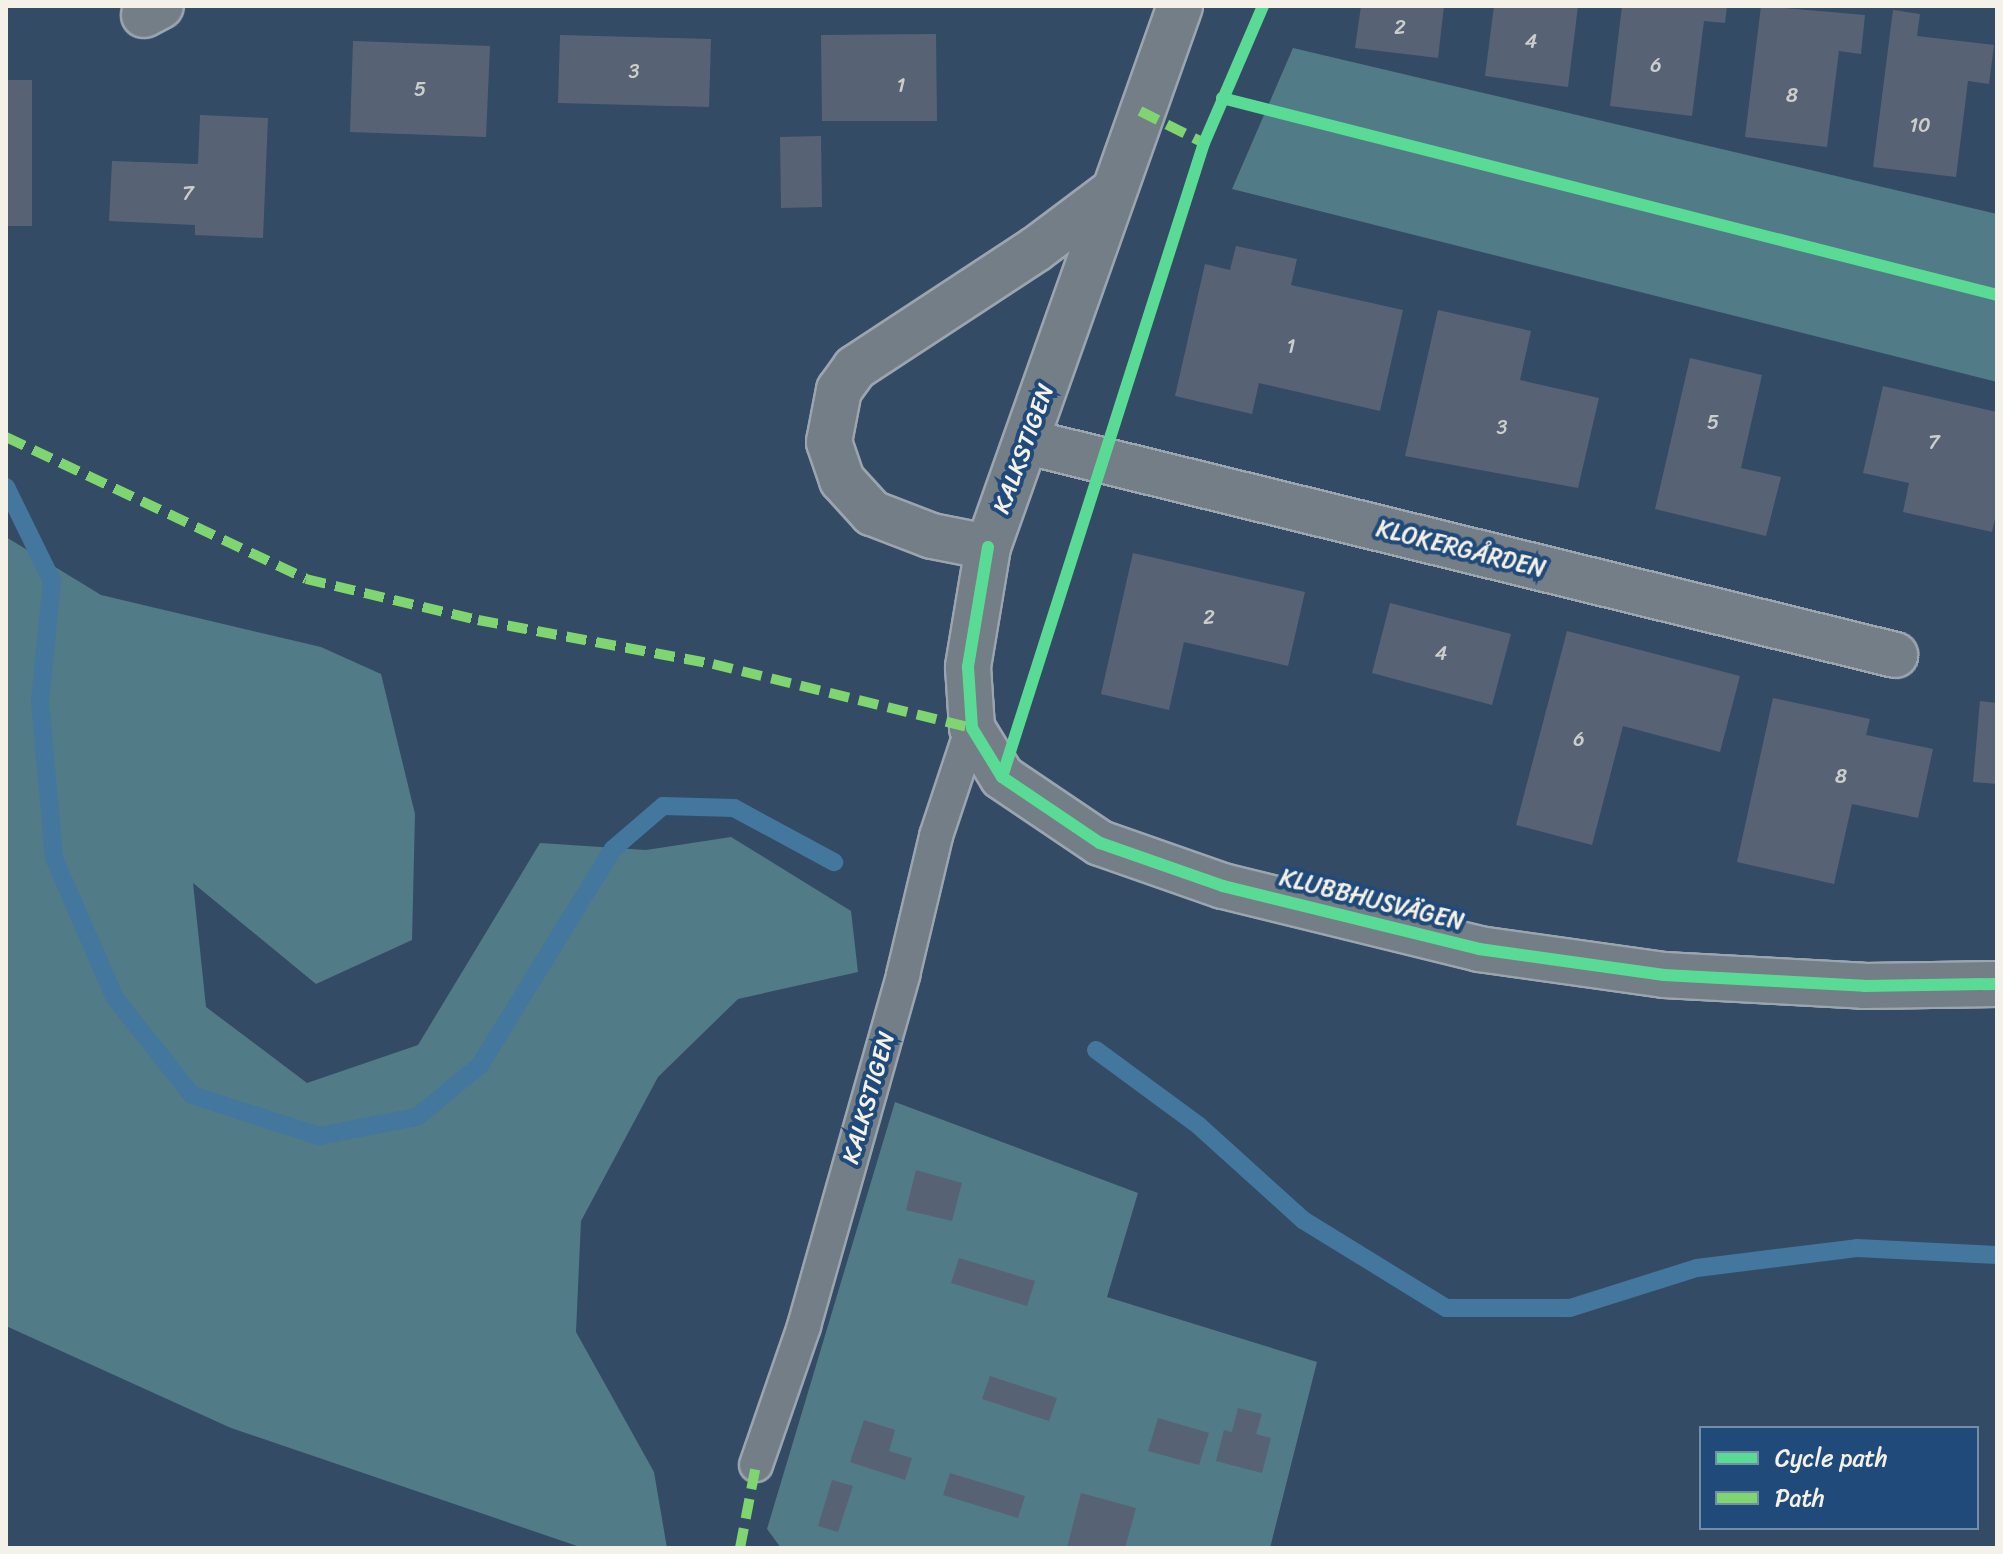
<!DOCTYPE html>
<html>
<head>
<meta charset="utf-8">
<style>
	body { margin:0 }
	#map { position:relative; width:2003px; height:1554px; overflow:hidden; background:#344b65; font-family:Sriracha,sans-serif }
	div>[style] { position:absolute }
	.green>* { inset:0; background:#517b87 }
	.stream>* { height:18px; margin:-9px; padding:0 9px; transform-origin:9px; border-radius:9px; background:#43779d }
	.building>* { inset:0; background:#576374 }
	.roads { filter:drop-shadow(2px 0 #9ba5af) drop-shadow(-2px 0 #9ba5af) drop-shadow(0 2px #9ba5af) drop-shadow(0 -2px #9ba5af) }
	.lane>* { height:32px; margin:-16px; padding:0 16px; transform-origin:16px; border-radius:16px; background:#737e87 }
	.street>* { height:44px; margin:-22px; padding:0 22px; transform-origin:22px; border-radius:22px; background:#737e87 }
	.quiet>* { height:10px; margin-top:-5px; transform-origin:0; background:repeating-linear-gradient(90deg,#7fd670 0 20px,transparent 0 30px) }
	.cycleway>* { height:12px; margin:-6px; padding:0 6px; transform-origin:6px; border-radius:6px; background:#5adb95 }
	span { translate:-50% -50%; white-space:nowrap; text-align:center; line-height:1.15; -webkit-text-stroke:8px #1f4a7a; paint-order:stroke }
	.number-label { font-size:20px; color:#cdcecb }
	.number-label span { -webkit-text-stroke-width:0 }
	.street-label { font-size:24px; color:#f4f1e8 }
	.frame { position:absolute; inset:0; border:8px solid #f4f1e8; pointer-events:none }
	.legend { position:absolute; left:1699px; top:1426px; width:280px; height:104px; box-sizing:border-box; background:#1f4a7a; border:2px solid #748da6; margin:0; padding:10px 14px; list-style:none; font-size:24px; color:#f4f1e8 }
	.legend li { display:flex; align-items:center; gap:16px; height:40px }
	.legend b { width:40px; border:2px solid #748da6 }
</style>
</head>
<body>
<div id="map">
	<div class="green">
		<i style="clip-path:polygon(1293px 48px,1997px 214px,1997px 382px,1232px 189px)"></i>
		<i style="clip-path:polygon(6px 537px,101px 595px,321px 647px,381px 674px,415px 814px,412px 940px,316px 984px,193px 883px,206px 1007px,307px 1083px,418px 1045px,540px 843px,646px 850px,731px 837px,851px 911px,858px 972px,738px 999px,658px 1077px,581px 1221px,576px 1332px,654px 1472px,667px 1548px,583px 1548px,231px 1428px,6px 1326px)"></i>
		<i style="clip-path:polygon(895px 1102px,1138px 1193px,1107px 1297px,1317px 1362px,1270px 1548px,781px 1548px,767px 1529px)"></i>
	</div>
	<div class="stream">
		<i style="left:6px;top:487px;width:105px;rotate:63.9deg"></i>
		<i style="left:52px;top:581px;width:121px;rotate:95.7deg"></i>
		<i style="left:40px;top:701px;width:158px;rotate:84.9deg"></i>
		<i style="left:54px;top:858px;width:153px;rotate:66.5deg"></i>
		<i style="left:115px;top:998px;width:124px;rotate:51.6deg"></i>
		<i style="left:192px;top:1095px;width:133px;rotate:17.9deg"></i>
		<i style="left:319px;top:1136px;width:100px;rotate:-11deg"></i>
		<i style="left:417px;top:1117px;width:82px;rotate:-39.5deg"></i>
		<i style="left:480px;top:1065px;width:254px;rotate:-58.4deg"></i>
		<i style="left:613px;top:849px;width:66px;rotate:-40.7deg"></i>
		<i style="left:663px;top:806px;width:71px;rotate:1.6deg"></i>
		<i style="left:734px;top:808px;width:114px;rotate:28.4deg"></i>
		<i style="left:1096px;top:1050px;width:127px;rotate:36.3deg"></i>
		<i style="left:1198px;top:1125px;width:142px;rotate:42.1deg"></i>
		<i style="left:1303px;top:1220px;width:168px;rotate:31.6deg"></i>
		<i style="left:1446px;top:1308px;width:124px"></i>
		<i style="left:1570px;top:1308px;width:133px;rotate:-17.5deg"></i>
		<i style="left:1697px;top:1268px;width:161px;rotate:-7.1deg"></i>
		<i style="left:1857px;top:1248px;width:140px;rotate:2.9deg"></i>
	</div>
	<div class="building">
		<i style="clip-path:polygon(1361px 6px,1444px 6px,1438px 58px,1355px 48px)"></i>
		<i style="clip-path:polygon(1494px 6px,1578px 6px,1568px 87px,1485px 76px)"></i>
		<i style="clip-path:polygon(1622px 6px,1727px 6px,1725px 23px,1704px 21px,1692px 116px,1610px 106px)"></i>
		<i style="clip-path:polygon(1761px 6px,1865px 15px,1861px 54px,1839px 51px,1827px 147px,1745px 137px)"></i>
		<i style="clip-path:polygon(1893px 10px,1920px 14px,1917px 36px,1994px 45px,1989px 84px,1968px 81px,1956px 177px,1873px 167px)"></i>
		<i style="clip-path:polygon(936px 34px,937px 121px,822px 121px,821px 35px)"></i>
		<i style="clip-path:polygon(560px 35px,711px 39px,709px 107px,558px 103px)"></i>
		<i style="clip-path:polygon(353px 41px,490px 46px,486px 137px,350px 132px)"></i>
		<i style="clip-path:polygon(6px 80px,32px 80px,32px 226px,6px 226px)"></i>
		<i style="clip-path:polygon(200px 115px,268px 118px,263px 238px,195px 235px,195px 225px,109px 221px,112px 161px,198px 164px)"></i>
		<i style="clip-path:polygon(821px 136px,822px 207px,781px 208px,780px 137px)"></i>
		<i style="clip-path:polygon(1236px 246px,1297px 259px,1291px 285px,1403px 310px,1380px 411px,1259px 383px,1252px 414px,1175px 396px,1205px 264px,1230px 270px)"></i>
		<i style="clip-path:polygon(1438px 310px,1531px 331px,1520px 380px,1599px 398px,1578px 488px,1405px 456px)"></i>
		<i style="clip-path:polygon(1690px 358px,1762px 375px,1741px 468px,1781px 477px,1766px 536px,1655px 509px)"></i>
		<i style="clip-path:polygon(1883px 386px,1997px 412px,1997px 509px,1992px 532px,1903px 512px,1909px 483px,1863px 473px)"></i>
		<i style="clip-path:polygon(1133px 553px,1305px 592px,1288px 666px,1184px 642px,1169px 710px,1101px 694px)"></i>
		<i style="clip-path:polygon(1390px 603px,1511px 634px,1492px 705px,1372px 673px)"></i>
		<i style="clip-path:polygon(1567px 631px,1740px 676px,1720px 752px,1623px 726px,1592px 845px,1516px 825px)"></i>
		<i style="clip-path:polygon(1773px 698px,1870px 719px,1866px 735px,1933px 749px,1918px 818px,1852px 804px,1834px 884px,1737px 862px)"></i>
		<i style="clip-path:polygon(1980px 701px,1997px 703px,1997px 784px,1973px 782px)"></i>
		<i style="clip-path:polygon(916px 1170px,962px 1183px,952px 1221px,906px 1210px)"></i>
		<i style="clip-path:polygon(959px 1258px,1035px 1281px,1027px 1306px,951px 1283px)"></i>
		<i style="clip-path:polygon(990px 1376px,1057px 1398px,1049px 1421px,982px 1399px)"></i>
		<i style="clip-path:polygon(1238px 1408px,1262px 1414px,1256px 1434px,1271px 1438px,1262px 1473px,1216px 1461px,1224px 1430px,1232px 1432px)"></i>
		<i style="clip-path:polygon(1158px 1418px,1209px 1433px,1199px 1465px,1148px 1451px)"></i>
		<i style="clip-path:polygon(864px 1420px,895px 1430px,889px 1451px,912px 1458px,905px 1480px,850px 1462px)"></i>
		<i style="clip-path:polygon(950px 1473px,1025px 1496px,1018px 1518px,943px 1495px)"></i>
		<i style="clip-path:polygon(832px 1480px,853px 1486px,838px 1532px,818px 1526px)"></i>
		<i style="clip-path:polygon(1081px 1493px,1136px 1508px,1125px 1548px,1067px 1548px)"></i>
	</div>
	<div class="roads">
		<div class="lane">
			<i style="left:756px;top:1465px;width:147px;rotate:-70.9deg"></i>
			<i style="left:804px;top:1326px;width:365px;rotate:-74.2deg"></i>
			<i style="left:903px;top:975px;width:143px;rotate:-76.6deg"></i>
			<i style="left:936px;top:836px;width:114px;rotate:-71.6deg"></i>
		</div>
		<div class="street">
			<i style="left:144px;top:15px;width:19px;rotate:-28deg"></i>
			<i style="left:1112px;top:192px;width:95px;rotate:143.1deg"></i>
			<i style="left:1036px;top:249px;width:217px;rotate:146.7deg"></i>
			<i style="left:855px;top:368px;width:27px;rotate:126deg"></i>
			<i style="left:839px;top:390px;width:53px;rotate:100.9deg"></i>
			<i style="left:829px;top:442px;width:40px;rotate:71.1deg"></i>
			<i style="left:842px;top:480px;width:45px;rotate:47.7deg"></i>
			<i style="left:872px;top:513px;width:64px;rotate:21deg"></i>
			<i style="left:932px;top:536px;width:57px;rotate:11.1deg"></i>
			<i style="left:988px;top:547px;width:574px;rotate:-70.46deg"></i>
			<i style="left:1028px;top:442px;width:893px;rotate:13.8deg"></i>
			<i style="left:988px;top:547px;width:122px;rotate:99.5deg"></i>
			<i style="left:968px;top:667px;width:61px;rotate:86.2deg"></i>
			<i style="left:972px;top:728px;width:57px;rotate:58.5deg"></i>
			<i style="left:1002px;top:777px;width:118px;rotate:34deg"></i>
			<i style="left:1100px;top:843px;width:130px;rotate:19.3deg"></i>
			<i style="left:1223px;top:886px;width:264px;rotate:13.8deg"></i>
			<i style="left:1479px;top:949px;width:187px;rotate:8deg"></i>
			<i style="left:1664px;top:975px;width:200px;rotate:3.1deg"></i>
			<i style="left:1864px;top:986px;width:133px;rotate:-0.9deg"></i>
		</div>
	</div>
	<div class="quiet">
		<i style="left:1140px;top:111px;width:72px;rotate:26.6deg"></i>
		<i style="left:6px;top:437px;width:332px;rotate:25.3deg"></i>
		<i style="left:306px;top:579px;width:177px;rotate:13.4deg"></i>
		<i style="left:478px;top:620px;width:239px;rotate:10.6deg"></i>
		<i style="left:713px;top:664px;width:267px;rotate:13.9deg"></i>
		<i style="left:740px;top:1548px;width:85px;rotate:-79.1deg"></i>
	</div>
	<div class="cycleway">
		<i style="left:1222px;top:98px;width:800px;rotate:14.26deg"></i>
		<i style="left:988px;top:547px;width:122px;rotate:99.5deg"></i>
		<i style="left:968px;top:667px;width:61px;rotate:86.2deg"></i>
		<i style="left:972px;top:728px;width:57px;rotate:58.5deg"></i>
		<i style="left:1002px;top:777px;width:118px;rotate:34deg"></i>
		<i style="left:1100px;top:843px;width:130px;rotate:19.3deg"></i>
		<i style="left:1223px;top:886px;width:264px;rotate:13.8deg"></i>
		<i style="left:1479px;top:949px;width:187px;rotate:8deg"></i>
		<i style="left:1664px;top:975px;width:200px;rotate:3.1deg"></i>
		<i style="left:1864px;top:986px;width:133px;rotate:-0.9deg"></i>
		<i style="left:1002px;top:777px;width:665px;rotate:-72.33deg"></i>
		<i style="left:1204px;top:143px;width:149px;rotate:-66.7deg"></i>
	</div>
	<div class="number-label">
		<span style="left:1400px;top:27px">2</span>
		<span style="left:1531px;top:41px">4</span>
		<span style="left:1656px;top:65px">6</span>
		<span style="left:634px;top:71px">3</span>
		<span style="left:901px;top:85px">1</span>
		<span style="left:420px;top:89px">5</span>
		<span style="left:1792px;top:95px">8</span>
		<span style="left:1920px;top:125px">10</span>
		<span style="left:188px;top:193px">7</span>
		<span style="left:1291px;top:346px">1</span>
		<span style="left:1713px;top:422px">5</span>
		<span style="left:1502px;top:427px">3</span>
		<span style="left:1934px;top:442px">7</span>
		<span style="left:1209px;top:617px">2</span>
		<span style="left:1441px;top:653px">4</span>
		<span style="left:1579px;top:739px">6</span>
		<span style="left:1841px;top:776px">8</span>
	</div>
	<div class="street-label">
		<span style="left:1024px;top:449px;rotate:-70deg">KALKSTIGEN</span>
		<span style="left:1461px;top:549px;rotate:14deg">KLOKERGÅRDEN</span>
		<span style="left:1372px;top:900px;rotate:14deg">KLUBBHUSVÄGEN</span>
		<span style="left:869px;top:1098px;rotate:-74deg">KALKSTIGEN</span>
	</div>
	<div class="frame"></div>
	<ul class="legend">
	<li><b style="height:10px;background:#5adb95"></b>Cycle path</li>
	<li><b style="height:10px;background:#7fd670"></b>Path</li>
	</ul>
</div>
</body>
</html>
